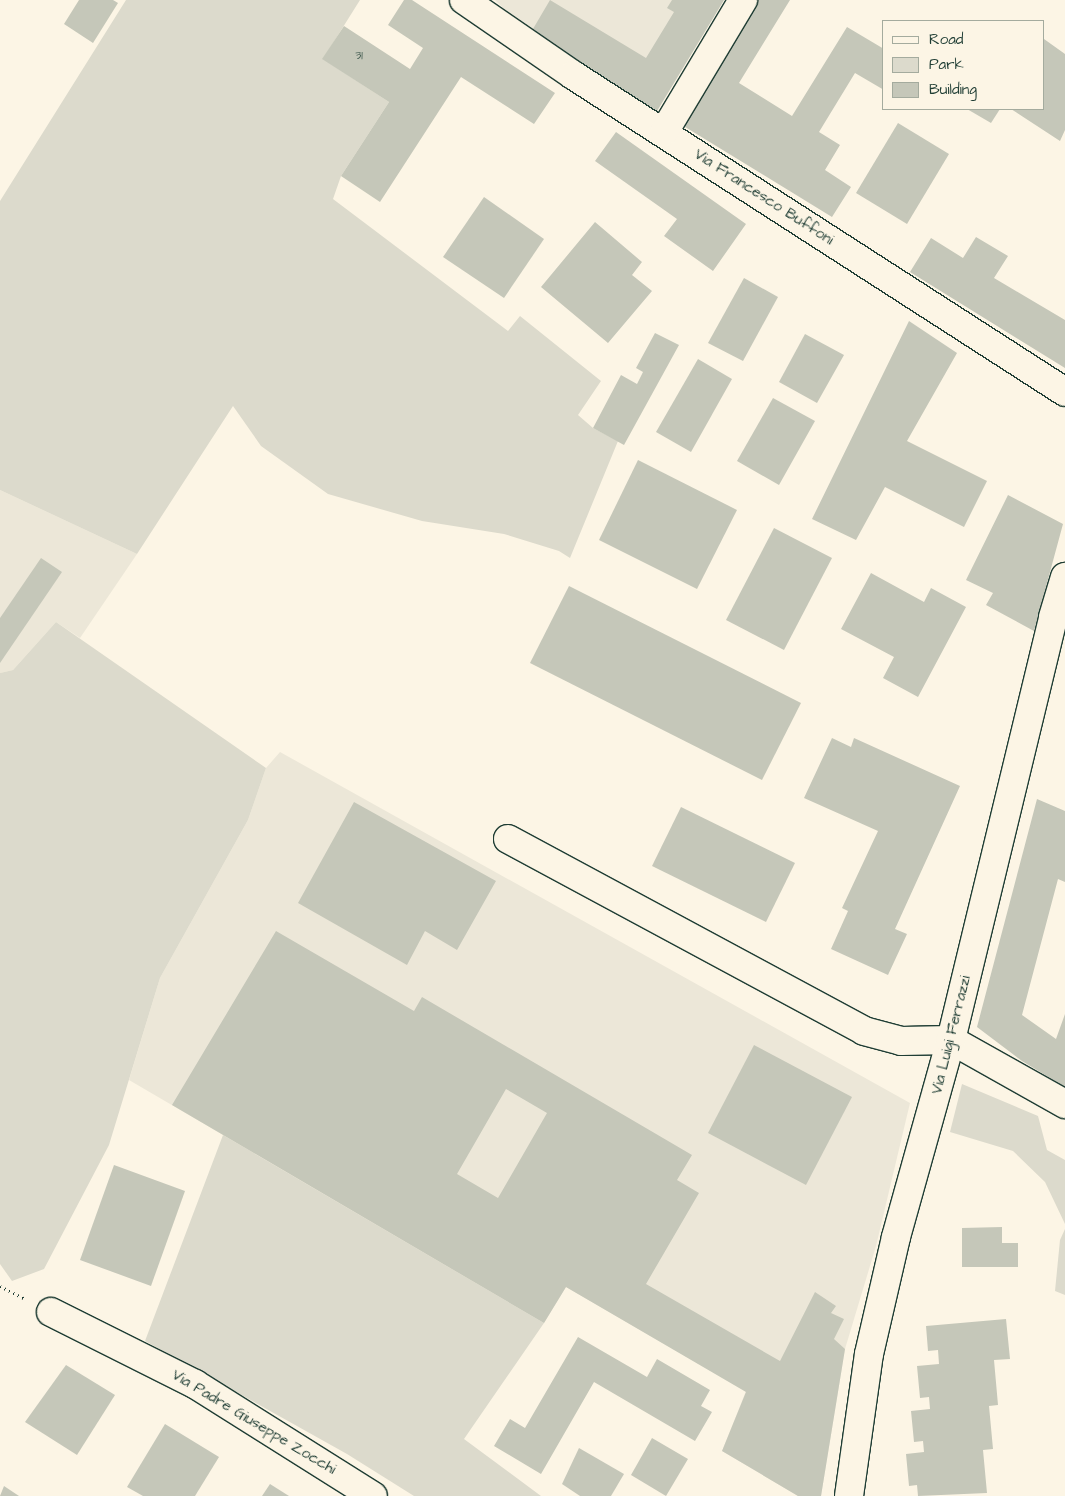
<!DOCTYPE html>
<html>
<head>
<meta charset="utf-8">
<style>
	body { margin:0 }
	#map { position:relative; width:1065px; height:1496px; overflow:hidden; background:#fcf5e5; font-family:"Architects Daughter",sans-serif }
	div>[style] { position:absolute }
	.built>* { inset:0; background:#ece7d8 }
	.green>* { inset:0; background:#dcdacc }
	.building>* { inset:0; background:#c5c7b9 }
	.path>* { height:3px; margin-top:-1.5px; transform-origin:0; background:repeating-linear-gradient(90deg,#1f3d34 0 1px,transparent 0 5px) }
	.roads { filter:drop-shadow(1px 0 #1f3d34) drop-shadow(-1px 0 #1f3d34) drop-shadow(0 1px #1f3d34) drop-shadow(0 -1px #1f3d34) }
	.minor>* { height:28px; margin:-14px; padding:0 14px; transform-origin:14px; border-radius:14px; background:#fcf5e5 }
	span { translate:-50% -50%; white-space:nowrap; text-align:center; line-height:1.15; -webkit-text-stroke:4.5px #fcf5e5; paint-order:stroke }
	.number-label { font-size:12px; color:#486055 }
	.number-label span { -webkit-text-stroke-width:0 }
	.street-label { font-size:15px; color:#1f3d34 }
	.legend { position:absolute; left:882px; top:20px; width:162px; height:90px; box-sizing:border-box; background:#fcf5e5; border:1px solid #a4ab9e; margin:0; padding:6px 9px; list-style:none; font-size:15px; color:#1f3d34 }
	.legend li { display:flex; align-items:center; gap:10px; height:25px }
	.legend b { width:25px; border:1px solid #a4ab9e }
</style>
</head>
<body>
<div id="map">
	<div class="built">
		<i style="clip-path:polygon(495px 0,724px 0,657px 111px,530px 34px)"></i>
		<i style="clip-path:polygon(0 490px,137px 554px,80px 638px,56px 622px,13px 670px,0 673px)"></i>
		<i style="clip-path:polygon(280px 752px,910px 1103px,876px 1246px,845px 1349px,821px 1496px,798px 1496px,722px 1451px,746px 1391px,566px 1287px,544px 1323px,129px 1080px,160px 978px,248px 820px,266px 768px)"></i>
	</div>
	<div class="green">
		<i style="clip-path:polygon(126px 0,360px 0,323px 59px,389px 102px,341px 176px,333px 199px,508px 331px,520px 316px,601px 381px,578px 415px,593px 428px,618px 441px,570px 558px,559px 551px,504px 534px,422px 521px,328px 494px,261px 446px,233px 406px,137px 554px,0 490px,0 201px)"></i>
		<i style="clip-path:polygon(56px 622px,266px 768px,248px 820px,160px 978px,109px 1145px,44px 1269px,12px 1281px,0 1264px,0 673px,13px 670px)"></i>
		<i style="clip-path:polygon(962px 1084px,1038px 1116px,1047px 1150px,1065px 1160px,1065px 1224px,1045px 1182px,1013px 1151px,950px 1132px)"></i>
		<i style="clip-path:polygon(223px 1135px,544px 1323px,464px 1439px,541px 1496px,414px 1496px,347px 1454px,145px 1341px)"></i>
		<i style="clip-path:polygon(1065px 1229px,1065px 1295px,1055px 1291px,1060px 1240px)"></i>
	</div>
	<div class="building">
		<i style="clip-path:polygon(79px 0,113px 0,118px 3px,93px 43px,64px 24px)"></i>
		<i style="clip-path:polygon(404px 0,412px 0,555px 93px,534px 124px,461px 77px,380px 202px,341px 176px,389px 102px,322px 59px,344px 26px,410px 69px,423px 48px,388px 25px)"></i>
		<i style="clip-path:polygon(550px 0,646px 58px,674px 12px,667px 8px,672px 0,724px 0,657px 111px,530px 34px)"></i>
		<i style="clip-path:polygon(751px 0,790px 0,739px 83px,792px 116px,847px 27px,884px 49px,884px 90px,855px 73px,819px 132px,840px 145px,825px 170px,851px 187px,832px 217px,677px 122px)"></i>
		<i style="clip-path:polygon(1044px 39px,1065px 54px,1065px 130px,1060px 141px,1011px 109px,1044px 109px)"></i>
		<i style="clip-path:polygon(967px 109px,1000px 109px,991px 123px)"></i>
		<i style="clip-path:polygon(898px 123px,949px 154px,907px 224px,856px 193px)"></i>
		<i style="clip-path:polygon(616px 132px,746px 224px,713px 271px,664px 236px,677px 219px,595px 161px)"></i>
		<i style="clip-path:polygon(484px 197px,544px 239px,504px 298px,443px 257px)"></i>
		<i style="clip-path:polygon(595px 222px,642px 262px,632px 275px,652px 291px,608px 343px,541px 287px)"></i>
		<i style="clip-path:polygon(976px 237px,1008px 256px,994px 278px,1065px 320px,1065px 368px,910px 272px,931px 238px,963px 258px)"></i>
		<i style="clip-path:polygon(744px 278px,778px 297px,743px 361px,708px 343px)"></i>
		<i style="clip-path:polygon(909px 321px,957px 353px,907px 441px,987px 481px,964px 527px,885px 487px,856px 540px,812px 519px)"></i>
		<i style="clip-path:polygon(655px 333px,679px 345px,624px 445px,593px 428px,621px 375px,637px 384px,643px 372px,636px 368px)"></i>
		<i style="clip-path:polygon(805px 334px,844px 355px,817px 403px,779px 382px)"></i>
		<i style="clip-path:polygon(698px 359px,732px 379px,691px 452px,656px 432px)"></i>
		<i style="clip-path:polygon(773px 398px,815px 421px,779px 485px,737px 461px)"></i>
		<i style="clip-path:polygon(638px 460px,737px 510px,697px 589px,599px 540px)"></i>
		<i style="clip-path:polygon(1008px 495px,1063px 524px,1034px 631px,986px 605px,993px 593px,966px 580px)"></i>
		<i style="clip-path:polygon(774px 528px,832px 558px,784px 650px,726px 620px)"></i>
		<i style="clip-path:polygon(41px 558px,62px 572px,0 663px,0 618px)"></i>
		<i style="clip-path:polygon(871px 573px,924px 602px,931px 588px,966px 607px,918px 697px,883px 678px,894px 657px,841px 629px)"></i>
		<i style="clip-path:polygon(569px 586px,801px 703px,762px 780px,530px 663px)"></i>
		<i style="clip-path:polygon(832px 738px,851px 747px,854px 738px,960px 786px,895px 929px,907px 934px,888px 975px,831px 949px,848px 911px,842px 908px,878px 831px,804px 798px)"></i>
		<i style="clip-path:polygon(1037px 799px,1065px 811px,1065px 882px,1058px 879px,1022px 1015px,1056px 1039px,1065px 1014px,1065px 1087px,1022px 1061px,977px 1027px)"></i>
		<i style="clip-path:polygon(354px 802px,496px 881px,457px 950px,425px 931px,407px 965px,298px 903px)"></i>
		<i style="clip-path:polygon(681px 807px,795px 863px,766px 922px,652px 866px)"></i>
		<i style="clip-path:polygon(evenodd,276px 931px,414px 1011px,422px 997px,692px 1155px,677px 1180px,699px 1193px,646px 1284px,780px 1361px,815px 1292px,836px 1306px,831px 1313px,844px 1319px,834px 1339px,845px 1349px,821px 1496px,798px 1496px,722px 1451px,746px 1392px,566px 1287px,544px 1323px,172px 1105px,276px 931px,506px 1089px,547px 1113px,498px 1198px,457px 1174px,506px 1089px)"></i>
		<i style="clip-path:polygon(754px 1045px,852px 1097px,806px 1185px,708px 1133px)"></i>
		<i style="clip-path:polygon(114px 1165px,185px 1191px,151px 1286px,80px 1260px)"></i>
		<i style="clip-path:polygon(1002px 1227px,1002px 1243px,1018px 1243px,1018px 1267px,962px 1267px,962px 1228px)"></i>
		<i style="clip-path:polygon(1006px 1319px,1010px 1359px,994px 1360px,998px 1405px,989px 1406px,993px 1449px,983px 1450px,987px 1493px,918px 1496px,917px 1485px,909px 1486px,906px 1454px,924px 1452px,923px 1441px,914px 1442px,911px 1411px,930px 1409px,929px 1397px,920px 1398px,917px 1366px,939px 1364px,938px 1350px,928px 1351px,926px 1326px)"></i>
		<i style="clip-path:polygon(578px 1337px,647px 1377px,657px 1359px,710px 1390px,701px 1406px,712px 1412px,695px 1441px,594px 1382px,541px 1474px,494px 1446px,510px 1419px,525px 1428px)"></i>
		<i style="clip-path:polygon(66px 1365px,115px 1395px,77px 1455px,25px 1422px)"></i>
		<i style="clip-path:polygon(165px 1424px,219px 1457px,195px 1496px,143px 1496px,127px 1487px)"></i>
		<i style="clip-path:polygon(652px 1438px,688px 1459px,666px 1496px,631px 1475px)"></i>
		<i style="clip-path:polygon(579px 1448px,624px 1474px,611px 1496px,580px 1496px,562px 1484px)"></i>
		<i style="clip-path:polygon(270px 1484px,289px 1496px,262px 1496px)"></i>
		<i style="clip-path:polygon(4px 1486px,19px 1496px,0 1496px)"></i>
	</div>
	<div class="path">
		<i style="left:0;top:1286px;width:27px;rotate:27deg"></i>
	</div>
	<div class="roads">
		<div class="minor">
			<i style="left:464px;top:0;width:132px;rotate:34.5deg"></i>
			<i style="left:573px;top:75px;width:585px;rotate:32.79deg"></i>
			<i style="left:664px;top:132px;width:154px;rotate:-59.1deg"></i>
			<i style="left:508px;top:839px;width:404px;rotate:28.3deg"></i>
			<i style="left:864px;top:1031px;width:38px;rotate:15deg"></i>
			<i style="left:901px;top:1041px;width:50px;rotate:-1.1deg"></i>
			<i style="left:951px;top:1040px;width:131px;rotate:29.3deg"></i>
			<i style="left:51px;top:1312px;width:161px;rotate:26.6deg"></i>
			<i style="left:195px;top:1384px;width:210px;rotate:32.2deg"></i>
			<i style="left:849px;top:1496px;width:143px;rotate:-82deg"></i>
			<i style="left:869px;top:1354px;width:120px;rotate:-77deg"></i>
			<i style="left:896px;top:1237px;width:205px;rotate:-74.4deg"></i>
			<i style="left:951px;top:1040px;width:435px;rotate:-76.4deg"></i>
			<i style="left:1053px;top:617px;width:42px;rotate:-73.3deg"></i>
		</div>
	</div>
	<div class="number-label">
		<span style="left:359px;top:56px">31</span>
	</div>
	<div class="street-label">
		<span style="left:764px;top:197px;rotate:33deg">Via Francesco Buffoni</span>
		<span style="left:951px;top:1035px;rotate:-76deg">Via Luigi Ferrazzi</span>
		<span style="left:254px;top:1422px;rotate:31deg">Via Padre Giuseppe Zocchi</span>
	</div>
	<ul class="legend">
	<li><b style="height:6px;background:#fcf5e5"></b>Road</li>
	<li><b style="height:14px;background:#dcdacc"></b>Park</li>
	<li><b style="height:14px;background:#c5c7b9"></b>Building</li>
	</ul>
</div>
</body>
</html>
